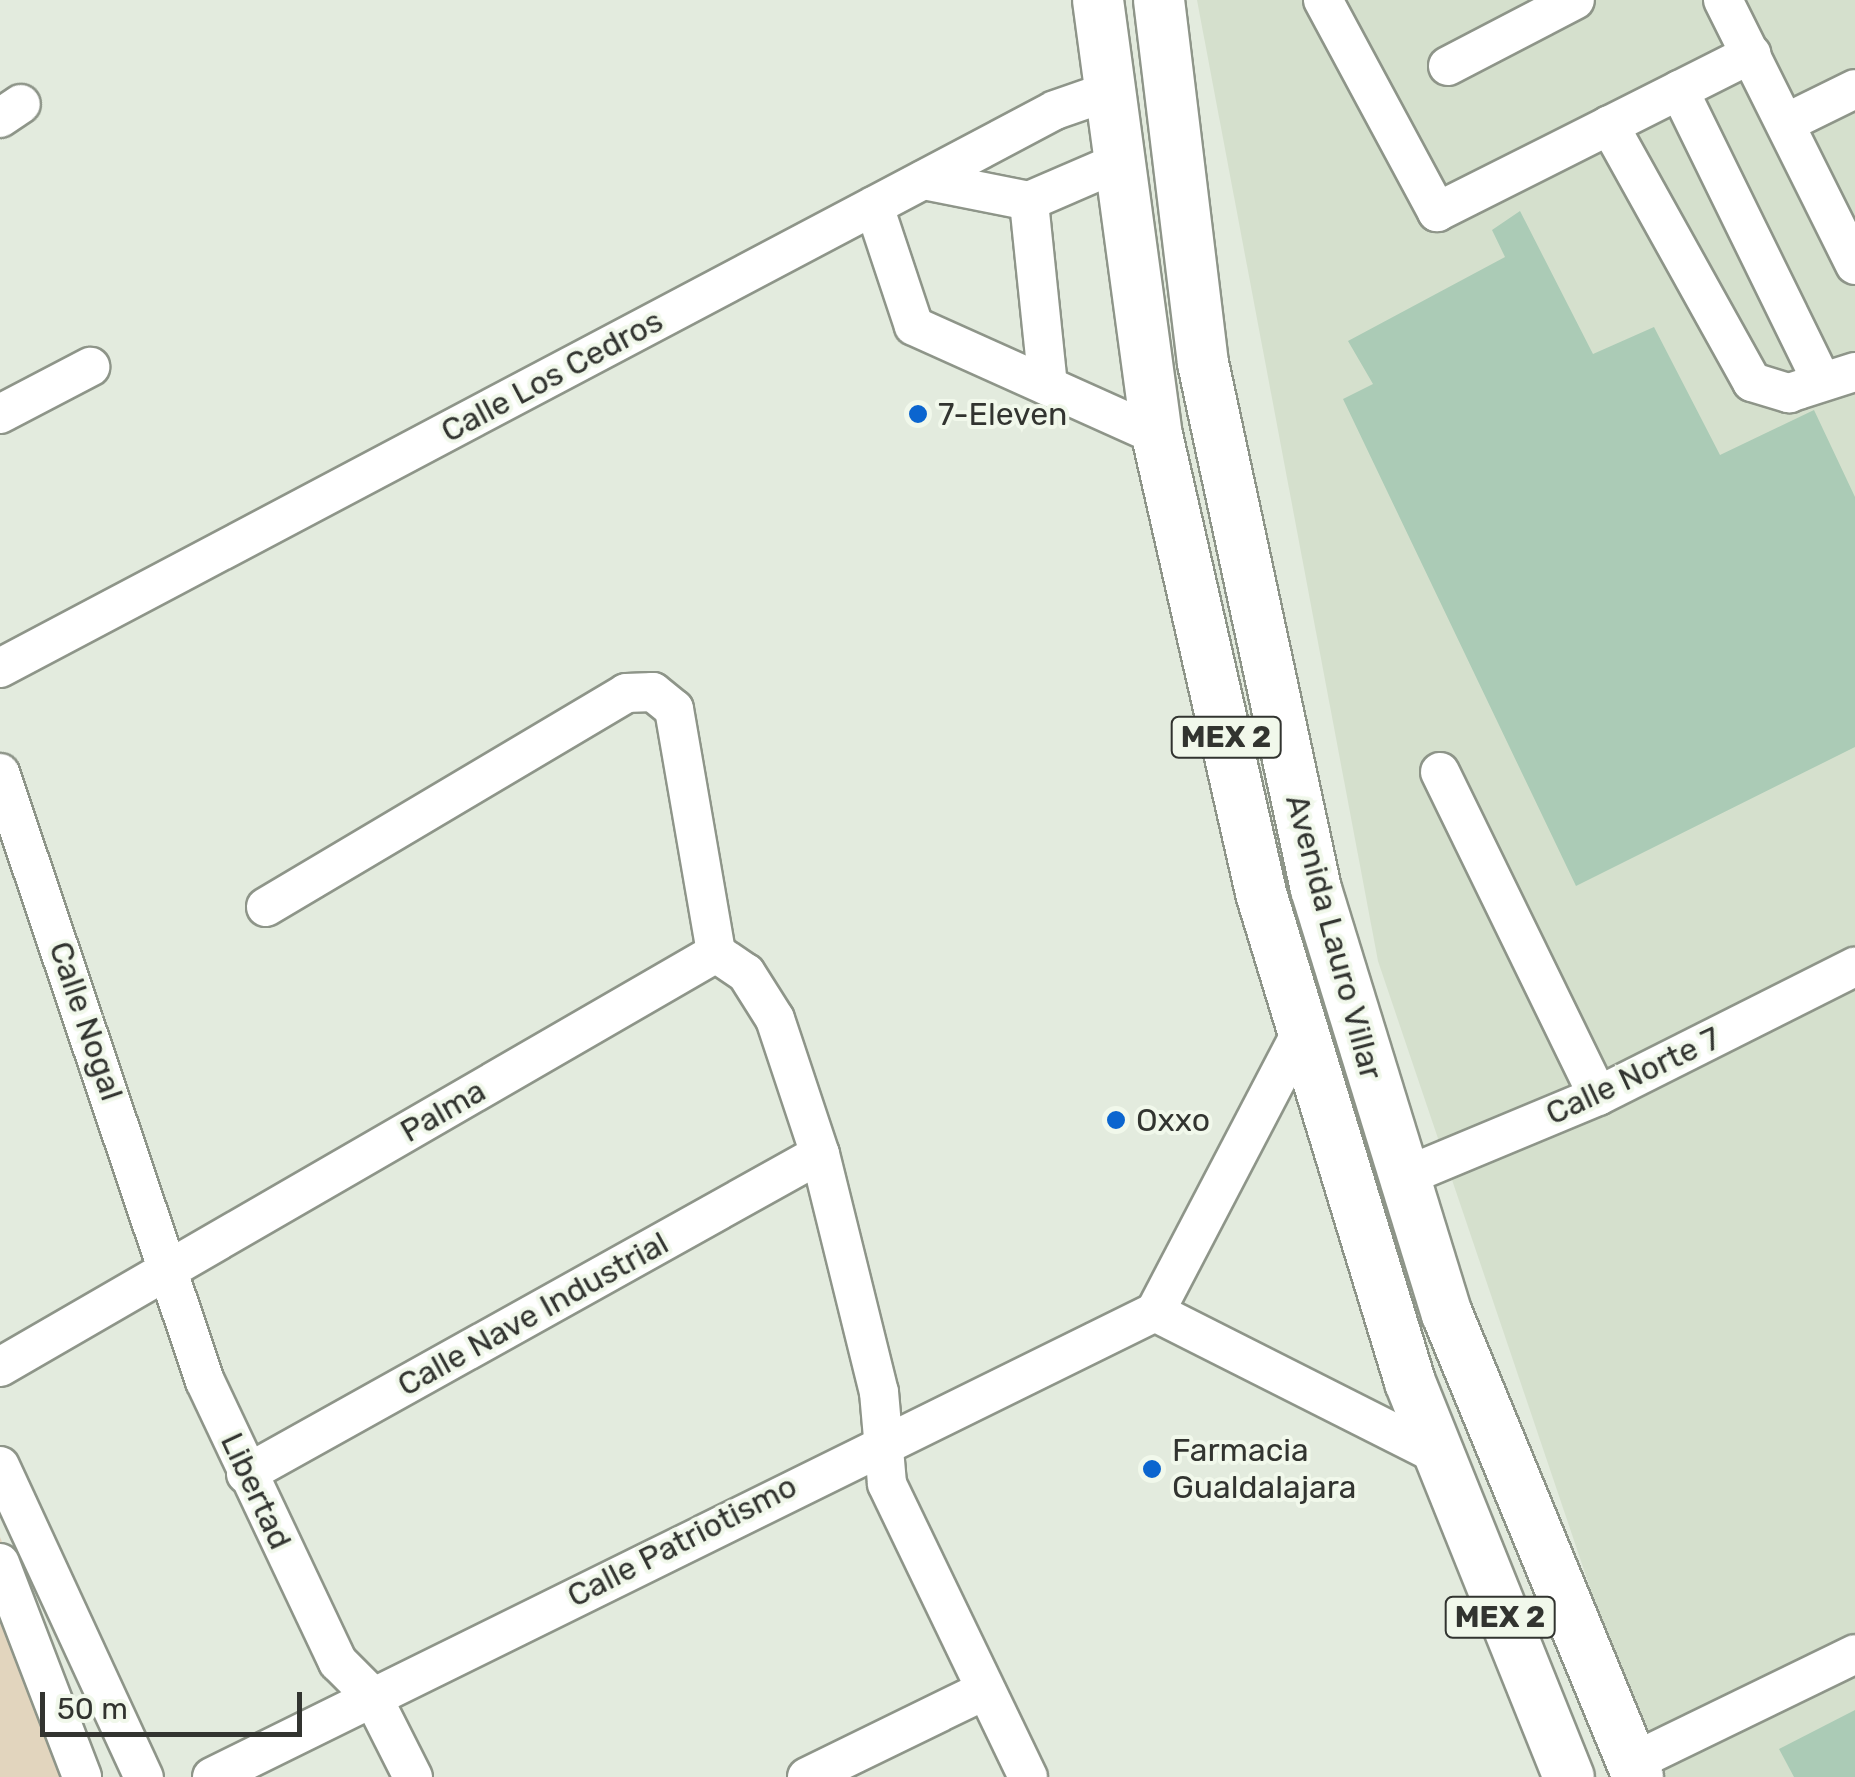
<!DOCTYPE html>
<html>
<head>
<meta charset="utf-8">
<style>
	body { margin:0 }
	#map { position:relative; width:1855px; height:1777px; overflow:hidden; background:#e3ebde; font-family:Rubik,sans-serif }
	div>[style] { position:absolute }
	.built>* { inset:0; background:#d5e0cd }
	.green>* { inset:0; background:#e2d5be }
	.building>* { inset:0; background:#abcbb6 }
	.roads { filter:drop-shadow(2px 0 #8e9589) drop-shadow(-2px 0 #8e9589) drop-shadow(0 2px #8e9589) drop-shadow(0 -2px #8e9589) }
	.minor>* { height:38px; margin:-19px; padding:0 19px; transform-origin:19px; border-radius:19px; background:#fff }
	.major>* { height:50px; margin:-25px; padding:0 25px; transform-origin:25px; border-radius:25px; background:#fff }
	.dots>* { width:28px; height:28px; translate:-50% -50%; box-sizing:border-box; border:5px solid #f1f8eb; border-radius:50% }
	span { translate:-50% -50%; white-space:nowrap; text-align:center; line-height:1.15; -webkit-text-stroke:8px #f1f8eb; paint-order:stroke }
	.shield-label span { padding:2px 8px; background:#f1f8eb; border:2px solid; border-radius:8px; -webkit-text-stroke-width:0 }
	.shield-label { font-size:30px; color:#323430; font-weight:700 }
	.street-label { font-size:32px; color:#323430 }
	.poi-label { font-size:32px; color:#323430 }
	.left { translate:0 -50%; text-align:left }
	.scale { position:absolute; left:40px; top:1692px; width:262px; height:45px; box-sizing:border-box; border:5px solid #323430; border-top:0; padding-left:12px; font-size:30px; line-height:35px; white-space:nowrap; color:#323430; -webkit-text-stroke:8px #f1f8eb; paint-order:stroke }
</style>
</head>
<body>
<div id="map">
	<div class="built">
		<i style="clip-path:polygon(1197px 0,1855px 0,1855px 1777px,1665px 1777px,1629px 1703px,1378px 961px)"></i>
	</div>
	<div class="green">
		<i style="clip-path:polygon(0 1537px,95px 1777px,0 1777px)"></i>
	</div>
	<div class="building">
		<i style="clip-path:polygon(1520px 211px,1593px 354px,1654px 327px,1720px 455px,1814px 410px,1855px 497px,1855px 747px,1576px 886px,1343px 399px,1373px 384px,1348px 341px,1505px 257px,1492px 230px)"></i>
		<i style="clip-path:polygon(1855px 1710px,1855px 1777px,1794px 1777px,1779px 1749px)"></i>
	</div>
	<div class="roads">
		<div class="minor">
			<i style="left:1323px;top:0;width:241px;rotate:61.7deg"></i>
			<i style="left:1437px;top:212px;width:352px;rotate:-26.7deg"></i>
			<i style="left:1723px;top:0;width:296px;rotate:63.5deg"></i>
			<i style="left:1448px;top:66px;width:143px;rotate:-27.5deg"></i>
			<i style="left:1679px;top:90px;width:323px;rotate:63.9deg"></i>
			<i style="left:0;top:118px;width:25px;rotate:-34deg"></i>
			<i style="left:1790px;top:121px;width:72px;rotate:-26.2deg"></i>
			<i style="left:1609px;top:125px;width:294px;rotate:60.9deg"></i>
			<i style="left:1752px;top:382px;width:39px;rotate:17deg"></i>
			<i style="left:1789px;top:393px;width:69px;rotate:-17.7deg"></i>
			<i style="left:924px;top:180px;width:107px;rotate:11.3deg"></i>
			<i style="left:874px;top:206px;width:126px;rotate:71.6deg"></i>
			<i style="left:914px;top:326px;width:266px;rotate:24.2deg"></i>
			<i style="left:1048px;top:386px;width:186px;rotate:-95.9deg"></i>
			<i style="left:1029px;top:201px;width:96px;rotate:-23.4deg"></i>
			<i style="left:0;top:414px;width:102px;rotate:-27.6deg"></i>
			<i style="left:0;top:668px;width:1193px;rotate:-27.87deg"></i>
			<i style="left:1055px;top:110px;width:55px;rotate:-19.1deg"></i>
			<i style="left:1440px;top:772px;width:360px;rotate:64deg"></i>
			<i style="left:0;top:773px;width:642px;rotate:71.37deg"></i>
			<i style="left:205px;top:1381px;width:311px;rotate:64.7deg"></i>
			<i style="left:338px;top:1662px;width:48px;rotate:45deg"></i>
			<i style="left:372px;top:1696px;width:91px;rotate:63.2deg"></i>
			<i style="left:266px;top:907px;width:419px;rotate:-30.7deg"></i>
			<i style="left:626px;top:693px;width:27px;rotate:-2deg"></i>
			<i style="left:653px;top:692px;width:27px;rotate:39deg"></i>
			<i style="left:674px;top:709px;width:248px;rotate:80.2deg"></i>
			<i style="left:716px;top:953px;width:36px;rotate:34deg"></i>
			<i style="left:746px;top:973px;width:54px;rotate:57.8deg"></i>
			<i style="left:775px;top:1019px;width:142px;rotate:71.6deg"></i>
			<i style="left:820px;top:1154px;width:245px;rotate:76.1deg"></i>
			<i style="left:879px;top:1392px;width:92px;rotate:85deg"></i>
			<i style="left:887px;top:1484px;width:325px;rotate:64.3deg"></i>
			<i style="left:1406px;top:1176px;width:208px;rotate:-22.6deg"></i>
			<i style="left:1598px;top:1096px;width:288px;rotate:-26.7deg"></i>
			<i style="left:1155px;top:1312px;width:315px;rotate:26.8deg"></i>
			<i style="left:1155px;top:1312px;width:313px;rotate:-62.4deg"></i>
			<i style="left:0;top:1367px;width:827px;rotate:-30.04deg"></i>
			<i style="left:0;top:1466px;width:343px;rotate:65.2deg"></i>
			<i style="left:246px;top:1474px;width:657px;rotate:-29.14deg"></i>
			<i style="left:0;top:1563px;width:229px;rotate:69deg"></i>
			<i style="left:1631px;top:1763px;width:249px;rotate:-25.9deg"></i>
			<i style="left:212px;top:1777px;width:1051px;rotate:-26.25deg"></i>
			<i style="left:807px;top:1777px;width:196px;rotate:-26deg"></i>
		</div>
		<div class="major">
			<i style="left:1098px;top:0;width:439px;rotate:82.3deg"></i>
			<i style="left:1157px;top:435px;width:470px;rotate:77.2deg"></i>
			<i style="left:1261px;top:893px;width:511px;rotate:73.05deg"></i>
			<i style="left:1410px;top:1382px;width:426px;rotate:68.1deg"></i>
			<i style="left:1159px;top:0;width:366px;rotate:83.1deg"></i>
			<i style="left:1203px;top:363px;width:538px;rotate:77.88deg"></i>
			<i style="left:1316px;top:889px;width:445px;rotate:72.9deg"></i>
			<i style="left:1447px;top:1314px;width:501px;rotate:67.58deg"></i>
		</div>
	</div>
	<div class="dots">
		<i style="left:918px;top:414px;background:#0b65cf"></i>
		<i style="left:1116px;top:1120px;background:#0b65cf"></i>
		<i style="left:1152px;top:1469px;background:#0b65cf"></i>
	</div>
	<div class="shield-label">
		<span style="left:1226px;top:737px">MEX 2</span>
		<span style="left:1500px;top:1617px">MEX 2</span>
	</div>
	<div class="street-label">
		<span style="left:552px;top:376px;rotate:-28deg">Calle Los Cedros</span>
		<span style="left:1334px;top:937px;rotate:75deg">Avenida Lauro Villar</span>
		<span style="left:86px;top:1021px;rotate:71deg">Calle Nogal</span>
		<span style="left:1633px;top:1076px;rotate:-25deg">Calle Norte 7</span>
		<span style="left:443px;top:1111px;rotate:-30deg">Palma</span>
		<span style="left:533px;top:1314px;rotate:-29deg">Calle Nave Industrial</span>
		<span style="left:256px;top:1491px;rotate:65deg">Libertad</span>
		<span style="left:682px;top:1541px;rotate:-27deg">Calle Patriotismo</span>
	</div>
	<div class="poi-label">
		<span class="left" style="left:938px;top:414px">7-Eleven</span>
		<span class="left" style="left:1136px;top:1120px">Oxxo</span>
		<span class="left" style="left:1172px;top:1469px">Farmacia<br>Gualdalajara</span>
	</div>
	<div class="scale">50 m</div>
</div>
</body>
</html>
